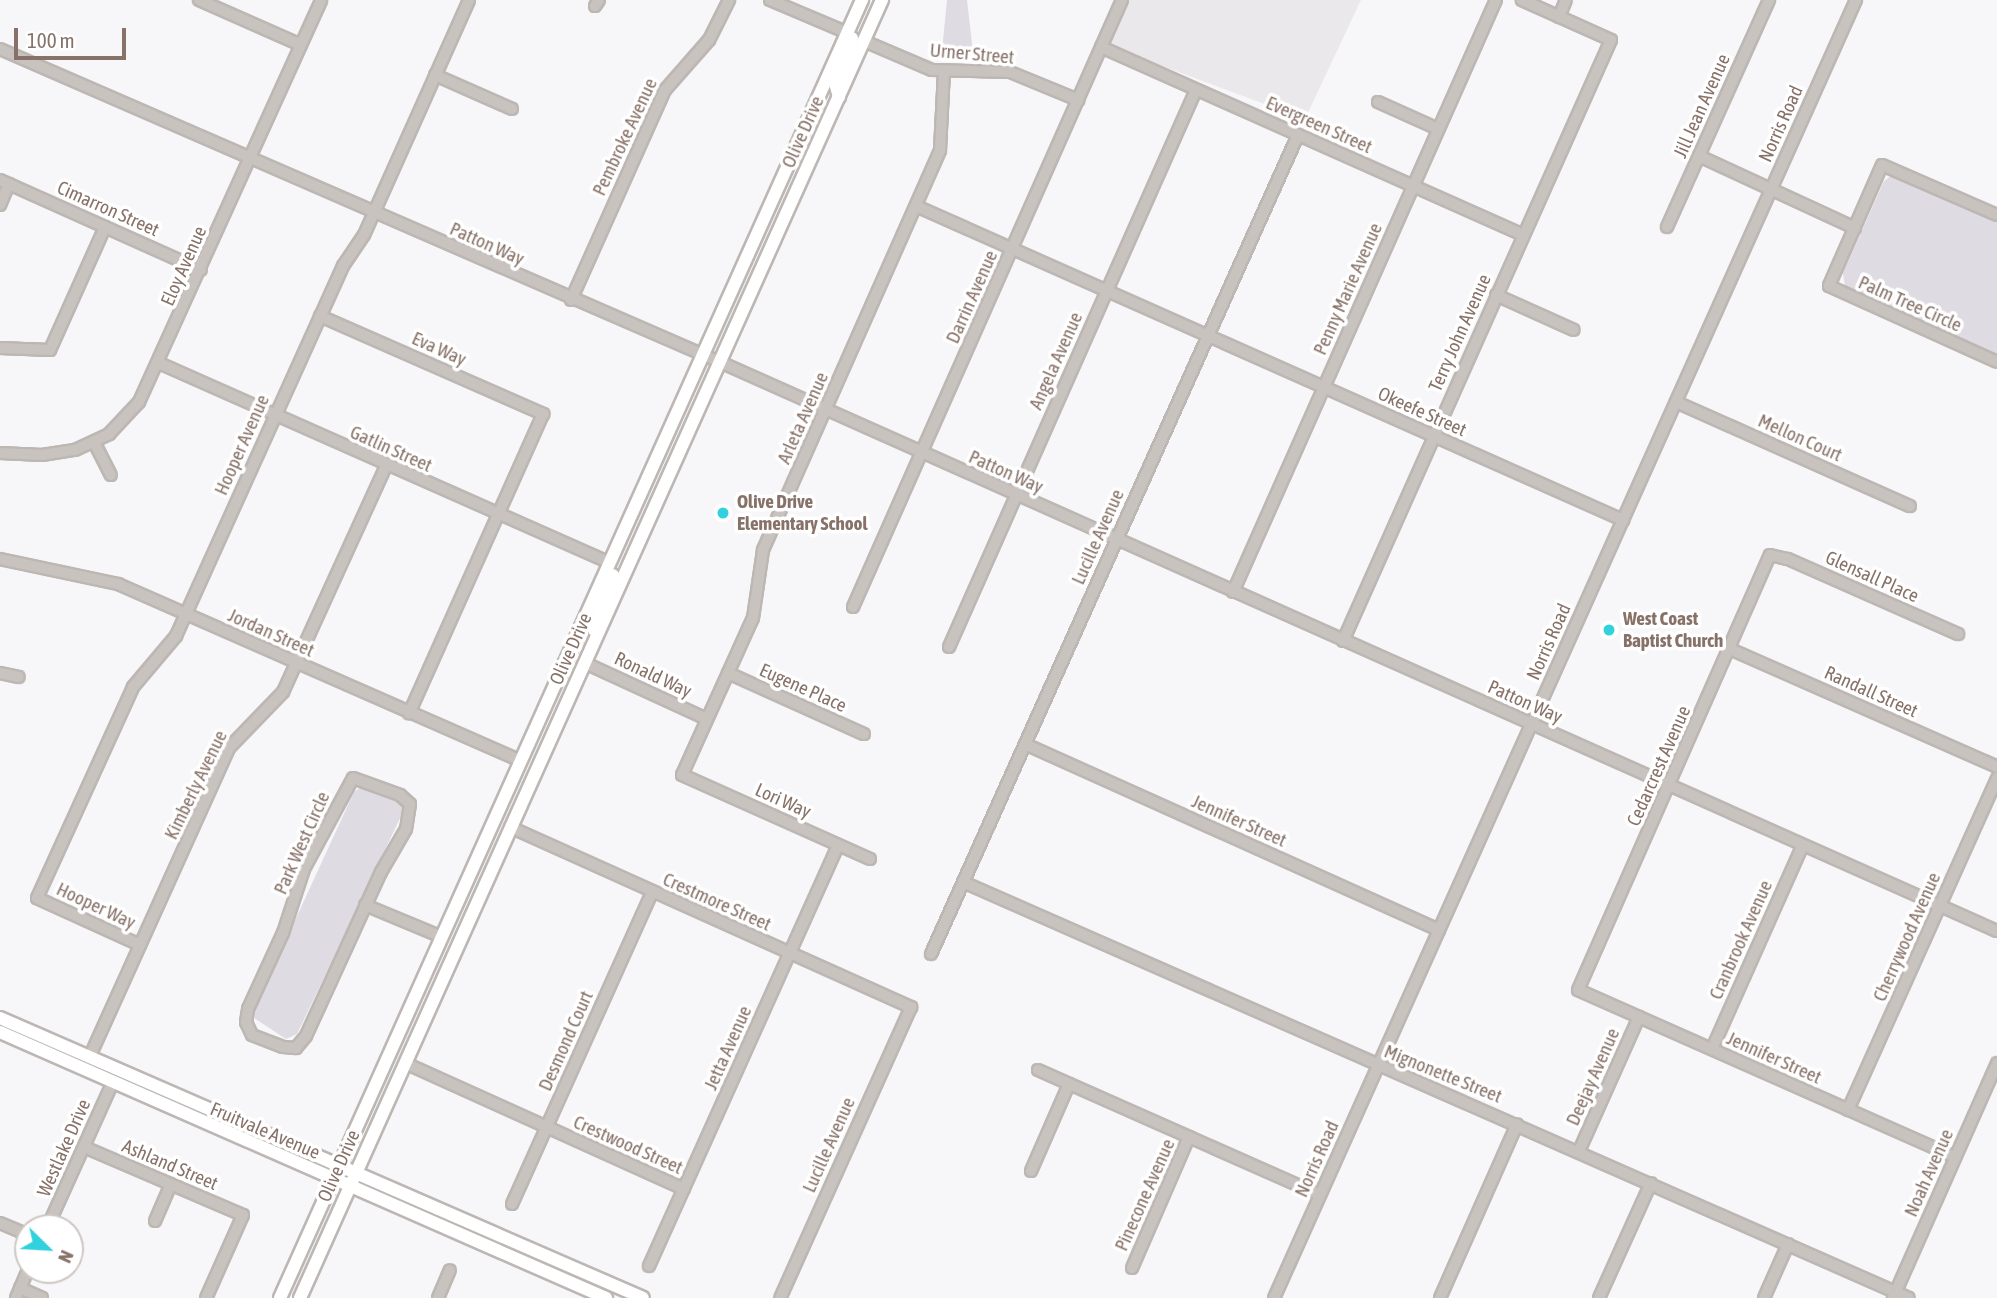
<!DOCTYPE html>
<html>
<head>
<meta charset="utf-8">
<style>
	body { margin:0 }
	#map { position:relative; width:1997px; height:1298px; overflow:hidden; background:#f7f7f9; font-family:"Asap Condensed",sans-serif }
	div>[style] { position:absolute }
	.built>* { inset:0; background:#eae8ea }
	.green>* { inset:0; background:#dedbe3 }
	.roads { filter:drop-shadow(2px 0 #bdb7b4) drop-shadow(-2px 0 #bdb7b4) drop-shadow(0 2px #bdb7b4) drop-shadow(0 -2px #bdb7b4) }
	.minor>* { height:10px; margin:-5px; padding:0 5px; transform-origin:5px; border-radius:5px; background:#c9c3c0 }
	.major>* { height:12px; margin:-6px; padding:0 6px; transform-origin:6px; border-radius:6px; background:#fff }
	.dots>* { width:19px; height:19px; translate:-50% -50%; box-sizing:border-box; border:4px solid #fff; border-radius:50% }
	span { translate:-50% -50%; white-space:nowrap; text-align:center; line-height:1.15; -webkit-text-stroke:7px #fff; paint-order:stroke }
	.street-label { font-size:19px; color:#877269 }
	.poi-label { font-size:19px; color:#877269; font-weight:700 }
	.left { translate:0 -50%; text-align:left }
	.north { position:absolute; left:14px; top:1214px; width:70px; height:70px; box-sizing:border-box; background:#fff; border:2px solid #cfc7c3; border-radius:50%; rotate:114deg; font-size:19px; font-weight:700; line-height:28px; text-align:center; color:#877269 }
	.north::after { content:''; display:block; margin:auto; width:24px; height:32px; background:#32d1de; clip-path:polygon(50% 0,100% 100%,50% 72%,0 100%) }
	.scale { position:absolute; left:14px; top:28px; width:112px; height:32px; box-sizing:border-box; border:4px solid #877269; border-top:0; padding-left:9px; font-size:21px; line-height:24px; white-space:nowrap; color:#877269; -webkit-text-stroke:5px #fff; paint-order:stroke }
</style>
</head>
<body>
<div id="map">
	<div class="built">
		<i style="clip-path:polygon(1123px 0,1361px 0,1305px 119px,1103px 44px)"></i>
	</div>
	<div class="green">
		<i style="clip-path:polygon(947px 0,967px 0,973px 52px,942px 51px)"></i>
		<i style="clip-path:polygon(1891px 176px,1997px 222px,1997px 355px,1845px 287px,1843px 273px,1884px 181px)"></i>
		<i style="clip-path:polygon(361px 787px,402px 803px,404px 810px,297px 1034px,286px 1039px,251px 1016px,354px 792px)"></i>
	</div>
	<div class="roads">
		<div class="minor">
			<i style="left:199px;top:0;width:111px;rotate:23.8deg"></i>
			<i style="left:770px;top:0;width:85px;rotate:22.9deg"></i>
			<i style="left:595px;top:6px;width:7px;rotate:-56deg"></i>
			<i style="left:1559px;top:17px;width:18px;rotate:-68deg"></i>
			<i style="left:864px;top:41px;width:74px;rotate:23.1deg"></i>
			<i style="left:932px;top:70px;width:78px;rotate:1.5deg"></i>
			<i style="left:1010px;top:72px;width:74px;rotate:22.4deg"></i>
			<i style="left:1101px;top:47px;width:462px;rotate:24deg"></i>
			<i style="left:0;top:49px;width:785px;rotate:23.5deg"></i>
			<i style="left:720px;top:362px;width:1398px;rotate:24.02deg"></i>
			<i style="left:435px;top:75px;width:84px;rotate:23.8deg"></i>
			<i style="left:1378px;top:102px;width:66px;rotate:24.2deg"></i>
			<i style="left:1699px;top:156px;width:172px;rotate:24.8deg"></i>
			<i style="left:0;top:180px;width:220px;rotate:24.1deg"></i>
			<i style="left:0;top:205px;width:23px;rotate:-67deg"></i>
			<i style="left:916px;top:206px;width:774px;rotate:23.95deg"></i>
			<i style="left:1997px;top:215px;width:125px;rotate:-156.5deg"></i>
			<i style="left:1882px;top:165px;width:132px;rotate:113.7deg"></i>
			<i style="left:1829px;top:286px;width:184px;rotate:24.3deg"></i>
			<i style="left:1667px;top:227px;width:249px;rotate:-65.8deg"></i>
			<i style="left:1496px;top:295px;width:85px;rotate:24.2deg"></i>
			<i style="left:571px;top:300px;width:230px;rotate:-65.9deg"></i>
			<i style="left:665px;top:90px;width:67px;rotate:-48.7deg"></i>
			<i style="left:709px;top:40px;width:45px;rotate:-63.4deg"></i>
			<i style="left:320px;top:316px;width:244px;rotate:23.7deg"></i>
			<i style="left:543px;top:414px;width:328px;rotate:114.1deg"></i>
			<i style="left:0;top:348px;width:50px;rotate:2.3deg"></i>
			<i style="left:50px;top:350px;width:135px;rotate:-65.9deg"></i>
			<i style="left:159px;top:363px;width:493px;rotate:23.9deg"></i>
			<i style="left:1676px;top:402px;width:256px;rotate:24deg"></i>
			<i style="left:94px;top:442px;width:37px;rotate:63deg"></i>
			<i style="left:0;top:453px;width:42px;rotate:2.7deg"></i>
			<i style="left:42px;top:455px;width:33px;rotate:-9deg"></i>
			<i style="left:75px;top:450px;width:38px;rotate:-25deg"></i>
			<i style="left:109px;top:434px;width:44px;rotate:-46.8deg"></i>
			<i style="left:139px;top:402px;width:441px;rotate:-65.6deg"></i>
			<i style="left:0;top:559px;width:121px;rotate:12deg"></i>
			<i style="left:118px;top:584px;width:440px;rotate:23.7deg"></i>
			<i style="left:1233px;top:592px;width:648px;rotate:-66.05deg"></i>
			<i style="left:853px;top:607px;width:664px;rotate:-66.1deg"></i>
			<i style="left:1343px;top:641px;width:658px;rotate:-65.97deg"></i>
			<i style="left:1611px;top:40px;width:98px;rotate:-155.8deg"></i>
			<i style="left:949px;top:647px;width:609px;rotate:-66.09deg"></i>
			<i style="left:1730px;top:649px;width:292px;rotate:23.8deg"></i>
			<i style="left:585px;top:663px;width:134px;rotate:24.7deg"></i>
			<i style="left:0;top:673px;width:19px;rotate:12deg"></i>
			<i style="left:728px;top:673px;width:149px;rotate:24.2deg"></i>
			<i style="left:1025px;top:744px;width:454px;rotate:24.2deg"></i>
			<i style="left:353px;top:778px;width:50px;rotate:19.9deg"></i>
			<i style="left:400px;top:795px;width:13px;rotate:42deg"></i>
			<i style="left:410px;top:804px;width:25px;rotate:99deg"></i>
			<i style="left:406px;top:829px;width:50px;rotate:120.2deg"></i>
			<i style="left:381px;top:872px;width:180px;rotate:114.6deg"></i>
			<i style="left:306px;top:1036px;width:16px;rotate:130deg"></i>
			<i style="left:296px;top:1048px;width:13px;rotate:-176deg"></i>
			<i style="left:283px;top:1047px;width:33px;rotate:-159deg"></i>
			<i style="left:252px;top:1035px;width:14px;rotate:-115deg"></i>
			<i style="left:246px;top:1022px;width:13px;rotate:-81deg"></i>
			<i style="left:248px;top:1009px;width:84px;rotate:-65.3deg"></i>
			<i style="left:283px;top:933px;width:67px;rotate:-71.8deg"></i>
			<i style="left:304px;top:869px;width:103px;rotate:-61.7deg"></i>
			<i style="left:510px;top:827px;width:440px;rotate:24.2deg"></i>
			<i style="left:911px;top:1007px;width:319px;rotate:114.2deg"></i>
			<i style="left:870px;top:859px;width:206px;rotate:-155.9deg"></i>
			<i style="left:682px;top:775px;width:172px;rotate:-65.7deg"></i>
			<i style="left:753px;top:618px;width:69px;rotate:-81.6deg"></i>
			<i style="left:763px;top:550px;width:437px;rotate:-66.1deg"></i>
			<i style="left:940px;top:150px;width:78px;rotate:-87.1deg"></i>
			<i style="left:963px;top:882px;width:1033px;rotate:23.74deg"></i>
			<i style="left:365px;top:905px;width:83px;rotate:22.6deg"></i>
			<i style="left:140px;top:945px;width:113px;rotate:-155.5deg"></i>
			<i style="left:37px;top:898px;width:232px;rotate:-65.5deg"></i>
			<i style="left:133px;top:687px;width:67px;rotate:-49.9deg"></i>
			<i style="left:176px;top:636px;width:406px;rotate:-65.7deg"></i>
			<i style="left:343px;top:266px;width:37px;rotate:-56deg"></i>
			<i style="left:364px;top:235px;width:257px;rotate:-65.9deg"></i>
			<i style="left:931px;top:954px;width:897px;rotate:-65.86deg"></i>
			<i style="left:1712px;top:1049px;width:223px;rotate:-66deg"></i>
			<i style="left:90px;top:1056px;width:338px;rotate:-65.7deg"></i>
			<i style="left:229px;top:748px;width:78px;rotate:-46deg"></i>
			<i style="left:283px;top:692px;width:248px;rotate:-65.5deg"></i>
			<i style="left:405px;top:1063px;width:306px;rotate:24.3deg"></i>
			<i style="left:1038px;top:1070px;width:308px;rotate:23.9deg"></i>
			<i style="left:1848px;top:1110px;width:364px;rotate:-65.8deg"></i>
			<i style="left:84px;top:1147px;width:173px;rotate:23.2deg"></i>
			<i style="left:243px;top:1215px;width:91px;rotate:114deg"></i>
			<i style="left:1579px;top:1151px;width:147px;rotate:-65.9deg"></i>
			<i style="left:1955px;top:1157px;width:412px;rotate:-156.1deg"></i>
			<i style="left:1578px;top:990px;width:475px;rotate:-66.2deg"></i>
			<i style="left:1770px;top:555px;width:18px;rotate:13deg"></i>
			<i style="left:1788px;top:559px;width:186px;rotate:23.8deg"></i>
			<i style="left:1031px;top:1171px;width:95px;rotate:-66.4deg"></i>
			<i style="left:512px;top:1204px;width:342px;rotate:-65.8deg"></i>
			<i style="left:155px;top:1221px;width:40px;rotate:-66.6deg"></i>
			<i style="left:0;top:1223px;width:30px;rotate:23deg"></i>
			<i style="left:47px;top:1228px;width:160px;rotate:-65.7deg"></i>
			<i style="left:649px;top:1266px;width:461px;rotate:-65.8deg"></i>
			<i style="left:1132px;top:1268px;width:143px;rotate:-66.5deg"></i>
			<i style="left:20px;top:1288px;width:24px;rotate:24deg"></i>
			<i style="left:16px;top:1298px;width:30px;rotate:-67deg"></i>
			<i style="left:438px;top:1298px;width:30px;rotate:-67deg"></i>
			<i style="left:1274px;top:1298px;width:1423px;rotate:-65.85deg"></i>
			<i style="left:1440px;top:1298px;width:190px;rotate:-66.1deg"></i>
			<i style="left:1599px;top:1298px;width:126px;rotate:-65.7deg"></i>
			<i style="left:1764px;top:1298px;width:59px;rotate:-66deg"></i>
			<i style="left:1893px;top:1298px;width:257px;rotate:-66.1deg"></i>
		</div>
		<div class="major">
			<i style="left:839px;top:97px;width:15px;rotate:-106deg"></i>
			<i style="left:835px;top:83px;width:48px;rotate:-69.3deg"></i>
			<i style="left:594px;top:630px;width:58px;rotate:-70.9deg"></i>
			<i style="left:0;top:1018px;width:701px;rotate:23.53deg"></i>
			<i style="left:0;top:1032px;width:662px;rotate:23.7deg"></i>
			<i style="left:280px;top:1298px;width:1423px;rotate:-65.85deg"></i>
			<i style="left:300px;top:1298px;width:1423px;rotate:-65.85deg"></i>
		</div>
	</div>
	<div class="dots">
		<i style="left:723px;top:513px;background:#32d1de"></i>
		<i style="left:1609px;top:630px;background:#32d1de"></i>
	</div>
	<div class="street-label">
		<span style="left:972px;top:54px;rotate:5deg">Urner Street</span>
		<span style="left:1702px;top:106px;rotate:-66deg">Jill Jean Avenue</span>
		<span style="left:1781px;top:124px;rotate:-66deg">Norris Road</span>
		<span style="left:1319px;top:125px;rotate:24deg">Evergreen Street</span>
		<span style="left:803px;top:132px;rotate:-66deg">Olive Drive</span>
		<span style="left:625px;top:137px;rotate:-65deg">Pembroke Avenue</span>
		<span style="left:108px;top:209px;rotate:24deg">Cimarron Street</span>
		<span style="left:487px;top:244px;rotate:24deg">Patton Way</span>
		<span style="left:184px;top:266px;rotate:-66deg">Eloy Avenue</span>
		<span style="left:1348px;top:289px;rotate:-66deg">Penny Marie Avenue</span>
		<span style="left:972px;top:297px;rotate:-66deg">Darrin Avenue</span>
		<span style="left:1910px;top:304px;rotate:24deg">Palm Tree Circle</span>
		<span style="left:1460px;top:333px;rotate:-66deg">Terry John Avenue</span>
		<span style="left:439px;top:349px;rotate:24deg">Eva Way</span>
		<span style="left:1056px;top:361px;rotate:-66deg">Angela Avenue</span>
		<span style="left:1422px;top:412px;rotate:24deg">Okeefe Street</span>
		<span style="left:803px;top:418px;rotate:-66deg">Arleta Avenue</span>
		<span style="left:1800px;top:438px;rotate:24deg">Mellon Court</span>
		<span style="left:242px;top:445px;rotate:-66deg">Hooper Avenue</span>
		<span style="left:391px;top:449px;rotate:24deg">Gatlin Street</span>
		<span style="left:1006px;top:472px;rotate:24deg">Patton Way</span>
		<span style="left:1098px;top:537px;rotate:-66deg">Lucille Avenue</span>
		<span style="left:1872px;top:577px;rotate:24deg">Glensall Place</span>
		<span style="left:271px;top:633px;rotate:24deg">Jordan Street</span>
		<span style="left:1549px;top:642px;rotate:-66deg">Norris Road</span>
		<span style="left:571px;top:649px;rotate:-66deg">Olive Drive</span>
		<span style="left:653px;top:675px;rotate:25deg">Ronald Way</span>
		<span style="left:803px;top:688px;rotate:24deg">Eugene Place</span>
		<span style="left:1871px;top:692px;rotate:24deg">Randall Street</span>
		<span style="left:1525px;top:702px;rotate:24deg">Patton Way</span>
		<span style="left:1659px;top:766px;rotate:-66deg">Cedarcrest Avenue</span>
		<span style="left:196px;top:785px;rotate:-64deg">Kimberly Avenue</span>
		<span style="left:783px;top:801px;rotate:24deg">Lori Way</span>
		<span style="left:1239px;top:821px;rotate:24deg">Jennifer Street</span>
		<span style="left:302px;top:843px;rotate:-66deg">Park West Circle</span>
		<span style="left:717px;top:902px;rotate:24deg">Crestmore Street</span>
		<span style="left:96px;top:906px;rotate:25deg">Hooper Way</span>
		<span style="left:1907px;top:937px;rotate:-66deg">Cherrywood Avenue</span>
		<span style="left:1741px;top:940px;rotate:-66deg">Cranbrook Avenue</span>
		<span style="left:566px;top:1041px;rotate:-66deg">Desmond Court</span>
		<span style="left:728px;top:1048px;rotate:-66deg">Jetta Avenue</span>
		<span style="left:1774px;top:1058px;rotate:24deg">Jennifer Street</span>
		<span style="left:1443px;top:1074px;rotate:22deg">Mignonette Street</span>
		<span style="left:1593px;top:1077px;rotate:-66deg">Deejay Avenue</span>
		<span style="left:265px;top:1131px;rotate:23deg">Fruitvale Avenue</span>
		<span style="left:628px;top:1145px;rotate:24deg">Crestwood Street</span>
		<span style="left:829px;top:1145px;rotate:-66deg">Lucille Avenue</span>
		<span style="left:64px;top:1148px;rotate:-66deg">Westlake Drive</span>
		<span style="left:1317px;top:1159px;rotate:-66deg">Norris Road</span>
		<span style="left:170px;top:1165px;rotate:23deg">Ashland Street</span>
		<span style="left:339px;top:1166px;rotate:-66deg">Olive Drive</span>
		<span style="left:1929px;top:1173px;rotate:-66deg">Noah Avenue</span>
		<span style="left:1145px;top:1195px;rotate:-66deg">Pinecone Avenue</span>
	</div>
	<div class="poi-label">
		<span class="left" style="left:737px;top:513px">Olive Drive<br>Elementary School</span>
		<span class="left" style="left:1623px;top:630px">West Coast<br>Baptist Church</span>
	</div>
	<div class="north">N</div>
	<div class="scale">100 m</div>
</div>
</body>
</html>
